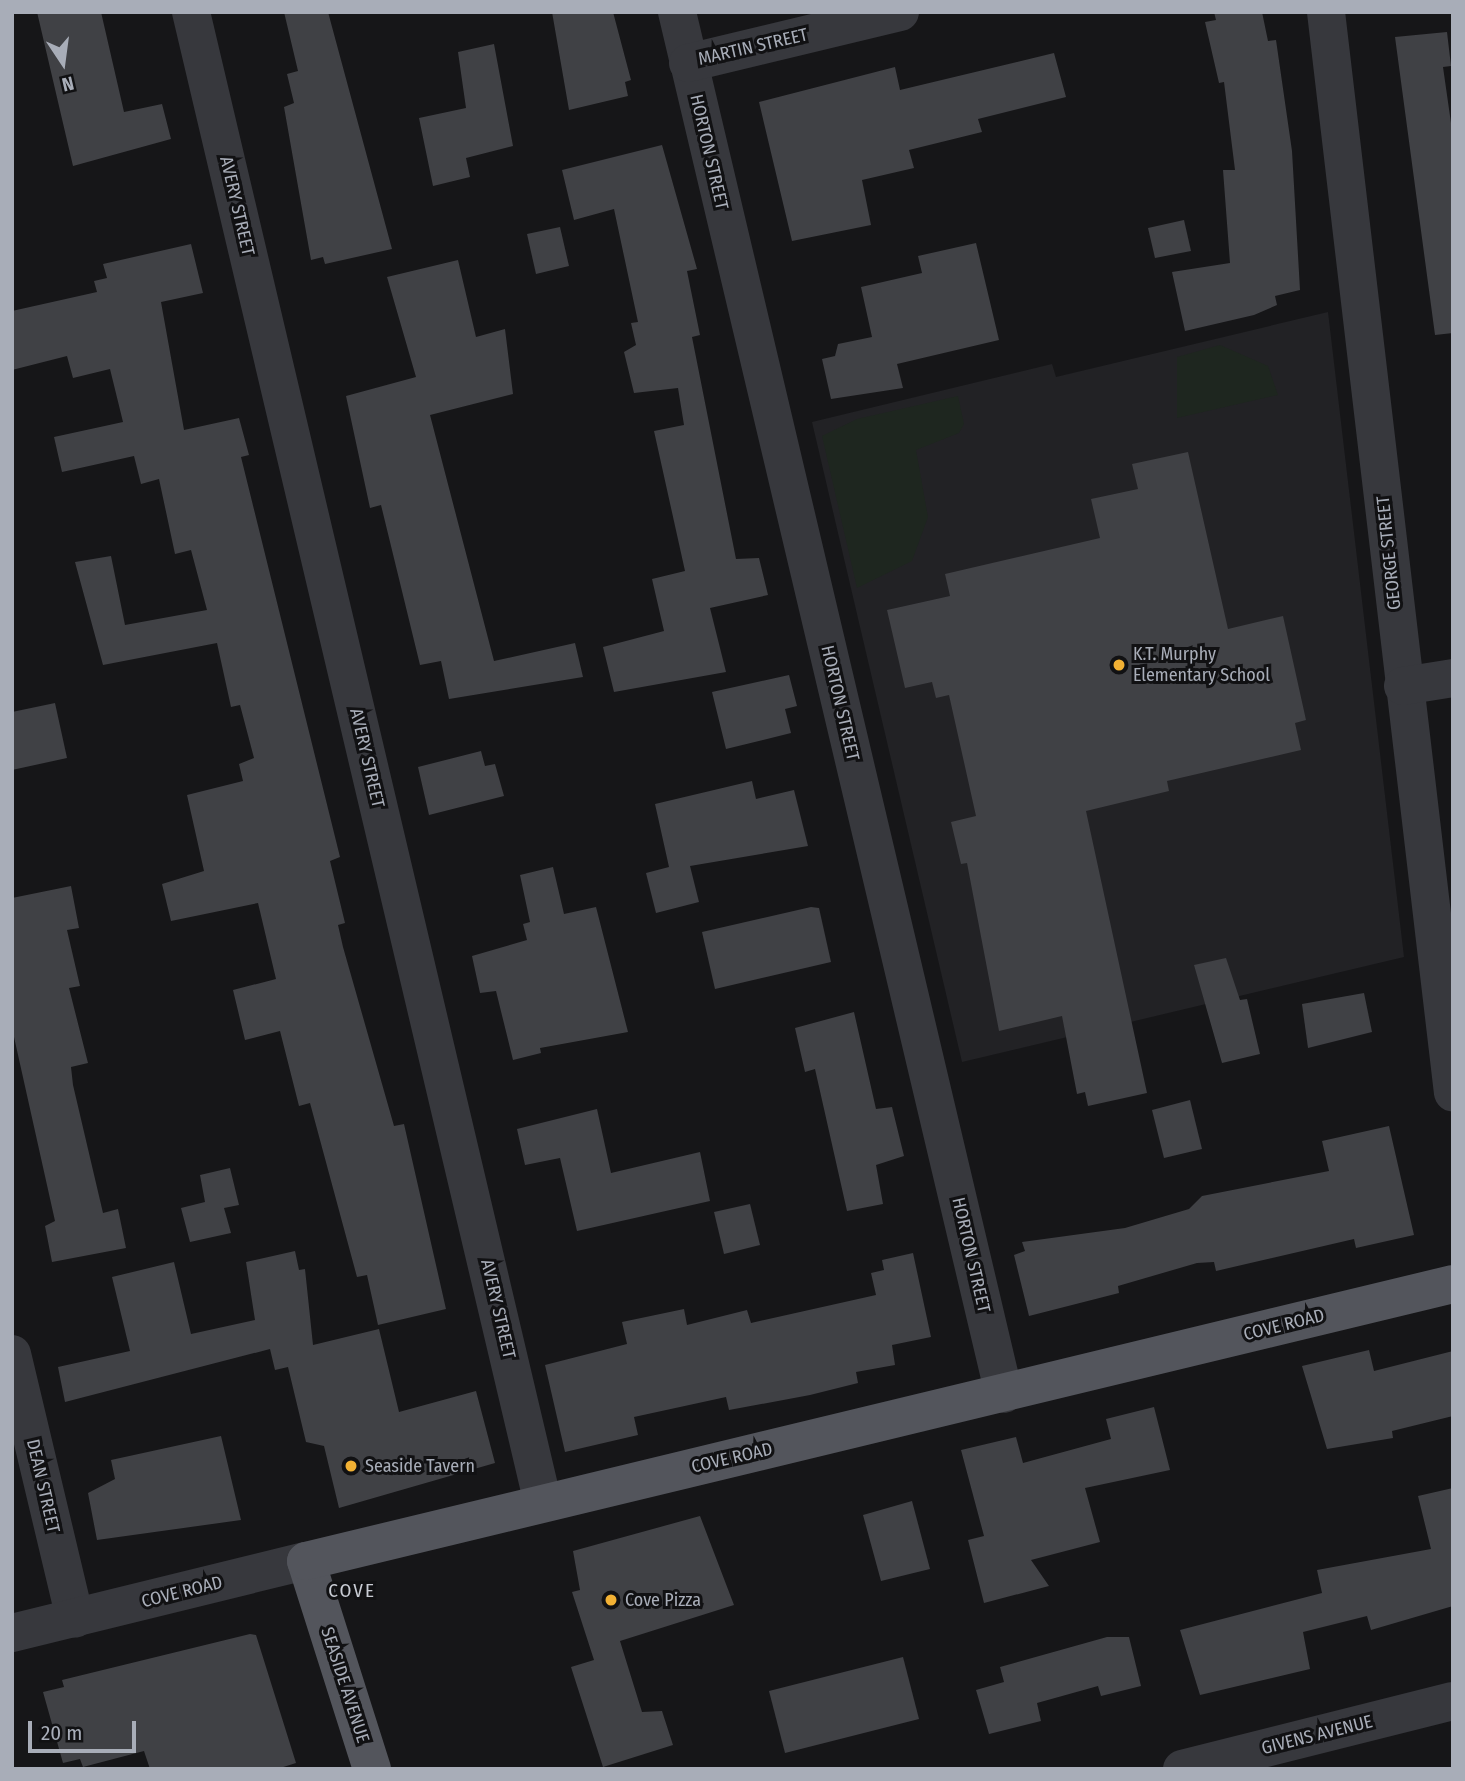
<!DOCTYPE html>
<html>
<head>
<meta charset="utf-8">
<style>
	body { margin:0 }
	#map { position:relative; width:1465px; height:1781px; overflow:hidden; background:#161618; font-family:"Fira Sans Condensed",sans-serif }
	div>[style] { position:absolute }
	.built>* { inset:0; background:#222225 }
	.green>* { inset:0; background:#1e261f }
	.building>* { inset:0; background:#404145 }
	.minor>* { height:38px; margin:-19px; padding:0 19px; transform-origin:19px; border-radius:19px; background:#37383d }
	.major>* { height:38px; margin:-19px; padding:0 19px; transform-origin:19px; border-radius:19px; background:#53555c }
	.dots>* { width:19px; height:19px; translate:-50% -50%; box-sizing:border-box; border:4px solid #111113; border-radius:50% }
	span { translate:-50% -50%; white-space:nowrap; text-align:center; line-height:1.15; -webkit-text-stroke:6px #111113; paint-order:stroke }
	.street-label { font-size:18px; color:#a8adb8 }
	.poi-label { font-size:18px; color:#a8adb8 }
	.left { translate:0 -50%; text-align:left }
	.neighbourhood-label { font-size:19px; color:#c9ccd4; letter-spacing:2px }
	.frame { position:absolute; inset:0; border:14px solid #a8adb8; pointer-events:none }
	.north { position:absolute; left:28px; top:28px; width:70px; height:70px; -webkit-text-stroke:5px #111113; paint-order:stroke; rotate:167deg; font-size:19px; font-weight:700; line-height:28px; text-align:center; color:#a8adb8 }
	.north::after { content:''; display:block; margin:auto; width:24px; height:32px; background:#a8adb8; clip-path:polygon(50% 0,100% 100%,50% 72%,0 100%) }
	.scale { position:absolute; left:28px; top:1721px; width:108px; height:32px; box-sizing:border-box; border:4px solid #a8adb8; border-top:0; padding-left:9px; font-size:21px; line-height:24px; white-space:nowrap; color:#a8adb8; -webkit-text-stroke:5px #111113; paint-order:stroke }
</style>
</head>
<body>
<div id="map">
	<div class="built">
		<i style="clip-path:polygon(1328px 312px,1404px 957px,962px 1062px,812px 422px,1052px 364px,1056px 377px)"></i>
	</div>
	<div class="green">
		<i style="clip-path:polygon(1220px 345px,1268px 366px,1278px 395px,1177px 418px,1177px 357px)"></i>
		<i style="clip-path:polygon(958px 396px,964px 424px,959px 433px,916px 450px,928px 517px,912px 561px,857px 588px,822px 436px,857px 419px)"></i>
	</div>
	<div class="building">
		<i style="clip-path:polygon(37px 12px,101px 12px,124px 112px,162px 104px,171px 139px,73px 166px)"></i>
		<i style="clip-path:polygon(284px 12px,328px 12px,392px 249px,325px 264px,323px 257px,311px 260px,284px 107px,294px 103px,287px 74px,298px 71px)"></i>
		<i style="clip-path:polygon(552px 12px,613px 12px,631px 80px,625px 82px,628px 96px,569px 110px)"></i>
		<i style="clip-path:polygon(1214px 12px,1262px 12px,1268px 41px,1276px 40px,1292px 151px,1300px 290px,1275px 296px,1277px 305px,1254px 315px,1185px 331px,1172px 272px,1230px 263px,1223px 170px,1235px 170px,1224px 82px,1219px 83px,1205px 22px,1216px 20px)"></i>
		<i style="clip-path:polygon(1447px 32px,1451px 66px,1443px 67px,1453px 137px,1453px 333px,1435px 335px,1395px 37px)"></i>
		<i style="clip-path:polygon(494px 44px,513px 146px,466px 158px,470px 177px,433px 186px,419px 118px,466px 108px,458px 52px)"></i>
		<i style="clip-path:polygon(1054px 53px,1066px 97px,978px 119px,982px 132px,909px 150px,914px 168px,862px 180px,871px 225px,792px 241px,759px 102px,895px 67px,900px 90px)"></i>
		<i style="clip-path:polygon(662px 145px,697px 269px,687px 271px,700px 335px,692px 337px,736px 559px,759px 558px,768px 595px,710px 608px,726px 672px,614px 692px,603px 647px,664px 631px,652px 579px,685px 571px,654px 431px,684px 425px,678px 388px,634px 393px,624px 352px,636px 345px,631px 323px,638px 322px,614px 209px,574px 220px,562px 170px)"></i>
		<i style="clip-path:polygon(1184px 220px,1191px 251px,1155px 258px,1148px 228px)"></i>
		<i style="clip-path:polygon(560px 227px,569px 266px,536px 274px,527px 234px)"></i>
		<i style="clip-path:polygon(976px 243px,999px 340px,897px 364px,903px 388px,831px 399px,822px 359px,835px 356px,838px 344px,872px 337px,861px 287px,922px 273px,918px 256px)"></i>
		<i style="clip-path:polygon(191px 244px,203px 293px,161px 302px,184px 430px,239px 418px,249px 455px,241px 457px,340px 857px,330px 861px,345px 923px,338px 925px,343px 947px,394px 1126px,404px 1124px,446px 1309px,378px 1325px,367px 1275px,357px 1277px,310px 1103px,299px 1106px,280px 1031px,245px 1040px,233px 990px,276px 979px,258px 903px,171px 921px,162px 884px,204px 871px,187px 795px,243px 781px,239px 764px,254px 758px,240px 705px,231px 707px,217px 643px,103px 665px,75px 562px,111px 556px,125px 625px,207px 610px,191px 550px,175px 554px,159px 479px,141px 484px,134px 456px,62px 472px,54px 437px,123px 422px,110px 369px,73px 378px,67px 356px,12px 370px,12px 311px,97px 292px,94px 281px,107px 278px,103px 264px)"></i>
		<i style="clip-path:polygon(458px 260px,476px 337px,505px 329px,513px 394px,430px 415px,494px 661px,575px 643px,583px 677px,449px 699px,441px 661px,420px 665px,381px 505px,370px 508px,346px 396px,416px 377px,387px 277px)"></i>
		<i style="clip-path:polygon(1188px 452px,1228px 629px,1283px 616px,1306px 720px,1295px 723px,1301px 750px,1167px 781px,1169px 791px,1086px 811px,1147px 1093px,1088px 1106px,1085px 1092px,1077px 1094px,1062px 1016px,999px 1031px,967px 863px,961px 864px,951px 822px,976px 816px,949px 695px,936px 698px,932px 682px,905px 688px,887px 610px,950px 596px,945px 574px,1100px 538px,1091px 499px,1138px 489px,1132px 464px)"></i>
		<i style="clip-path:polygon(789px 675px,797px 706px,785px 709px,791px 733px,726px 749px,712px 692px)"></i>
		<i style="clip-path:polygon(55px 703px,67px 758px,12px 770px,12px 712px)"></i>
		<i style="clip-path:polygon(481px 751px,485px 766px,495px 764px,504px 796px,429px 815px,418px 767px)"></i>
		<i style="clip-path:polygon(752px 781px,756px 799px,794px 790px,808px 846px,690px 866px,699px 902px,656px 913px,646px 873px,669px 867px,655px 804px)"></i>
		<i style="clip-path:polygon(553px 867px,564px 914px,596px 907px,628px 1032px,540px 1048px,541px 1053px,513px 1060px,496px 991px,480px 993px,472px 956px,527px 940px,523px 924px,530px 922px,520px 875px)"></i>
		<i style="clip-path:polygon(71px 886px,79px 928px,67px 930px,80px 986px,69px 988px,88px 1063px,71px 1067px,73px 1085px,103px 1213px,118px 1209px,126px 1248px,52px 1262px,45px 1226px,55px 1221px,12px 1028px,12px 898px)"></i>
		<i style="clip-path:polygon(811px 907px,819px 908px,831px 962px,715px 989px,702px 932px)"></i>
		<i style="clip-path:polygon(1226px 958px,1240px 1000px,1247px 999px,1260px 1054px,1222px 1063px,1194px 965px)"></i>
		<i style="clip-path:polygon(1364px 993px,1372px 1032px,1308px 1048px,1302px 1004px)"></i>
		<i style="clip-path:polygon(854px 1012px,876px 1109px,892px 1107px,904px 1156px,876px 1165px,883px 1204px,847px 1211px,815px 1069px,805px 1072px,795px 1028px)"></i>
		<i style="clip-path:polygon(1190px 1100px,1202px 1149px,1164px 1158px,1152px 1110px)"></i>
		<i style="clip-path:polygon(597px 1109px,611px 1173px,700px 1152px,710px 1201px,577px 1231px,560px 1158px,525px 1165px,517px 1129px)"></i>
		<i style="clip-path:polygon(1389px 1126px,1414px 1235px,1356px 1248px,1354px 1239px,1216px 1271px,1214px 1262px,1197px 1263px,1118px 1286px,1119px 1293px,1029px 1316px,1014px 1255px,1025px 1251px,1022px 1242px,1125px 1228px,1189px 1209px,1202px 1196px,1329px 1171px,1322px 1141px)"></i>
		<i style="clip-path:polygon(230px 1168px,239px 1205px,224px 1208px,231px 1233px,190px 1242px,181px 1208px,205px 1202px,200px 1175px)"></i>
		<i style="clip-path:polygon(750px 1204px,760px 1245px,724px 1254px,714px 1212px)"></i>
		<i style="clip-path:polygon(295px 1251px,299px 1270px,305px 1269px,313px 1345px,379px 1329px,399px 1412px,476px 1391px,495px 1463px,339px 1508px,324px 1446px,306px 1442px,288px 1367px,275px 1370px,270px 1349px,65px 1402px,58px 1367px,130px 1351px,112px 1277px,174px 1262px,191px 1334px,255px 1320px,246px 1262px)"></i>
		<i style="clip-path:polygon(913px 1253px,931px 1337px,892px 1345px,895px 1365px,856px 1372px,858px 1383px,810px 1395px,729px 1410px,726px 1397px,634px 1417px,638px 1435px,565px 1452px,545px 1365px,627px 1344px,622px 1322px,684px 1309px,687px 1325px,747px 1310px,751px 1323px,876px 1295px,871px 1273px,884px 1270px,882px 1260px)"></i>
		<i style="clip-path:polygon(1369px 1350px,1374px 1371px,1453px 1351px,1453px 1416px,1392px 1431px,1393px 1438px,1327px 1449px,1302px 1366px)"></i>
		<i style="clip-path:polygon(1154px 1407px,1170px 1470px,1085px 1488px,1100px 1542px,1031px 1560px,1049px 1586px,984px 1603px,968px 1540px,984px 1536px,961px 1450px,1016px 1437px,1023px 1463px,1111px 1439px,1106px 1419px)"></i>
		<i style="clip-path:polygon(221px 1436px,241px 1520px,97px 1540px,88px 1493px,115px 1479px,111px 1460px)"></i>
		<i style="clip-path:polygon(1453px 1488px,1453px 1606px,1371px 1630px,1367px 1616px,1303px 1632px,1310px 1669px,1200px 1695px,1180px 1630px,1322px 1593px,1317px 1570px,1431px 1549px,1418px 1496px)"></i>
		<i style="clip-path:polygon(912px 1501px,930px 1569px,881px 1581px,863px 1515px)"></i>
		<i style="clip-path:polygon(700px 1516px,734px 1605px,620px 1641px,642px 1712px,662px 1711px,673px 1745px,603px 1767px,571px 1667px,594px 1660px,572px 1592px,580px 1590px,573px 1551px)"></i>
		<i style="clip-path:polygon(250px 1634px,256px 1635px,296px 1763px,277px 1769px,150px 1769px,144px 1751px,83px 1767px,80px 1759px,63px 1763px,43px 1692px,64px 1687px,62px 1680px)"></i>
		<i style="clip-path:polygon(1107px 1637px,1129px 1637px,1141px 1686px,1101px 1696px,1098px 1686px,1037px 1703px,1041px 1721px,989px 1734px,976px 1690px,1004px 1682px,1000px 1667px)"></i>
		<i style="clip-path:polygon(903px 1657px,919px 1719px,785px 1753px,769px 1691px)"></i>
	</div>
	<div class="minor">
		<i style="left:191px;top:12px;width:1532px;rotate:76.72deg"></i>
		<i style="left:677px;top:12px;width:1420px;rotate:76.69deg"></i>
		<i style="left:1326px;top:12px;width:1088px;rotate:83.3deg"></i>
		<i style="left:688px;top:63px;width:218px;rotate:-13.5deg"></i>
		<i style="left:1403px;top:686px;width:51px;rotate:-9.1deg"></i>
		<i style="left:12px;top:1354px;width:272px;rotate:76.6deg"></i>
		<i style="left:12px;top:1633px;width:303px;rotate:-13.8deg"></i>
		<i style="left:1182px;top:1769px;width:279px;rotate:-14.1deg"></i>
	</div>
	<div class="major">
		<i style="left:372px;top:1769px;width:218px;rotate:-107.6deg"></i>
		<i style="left:306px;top:1561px;width:1180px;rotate:-13.58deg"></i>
	</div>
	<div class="dots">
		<i style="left:1119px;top:665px;background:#f2b134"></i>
		<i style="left:351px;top:1466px;background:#f2b134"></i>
		<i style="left:611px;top:1600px;background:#f2b134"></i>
	</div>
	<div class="street-label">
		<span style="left:753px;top:47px;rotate:-13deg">MARTIN STREET</span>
		<span style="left:709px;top:152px;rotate:77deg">HORTON STREET</span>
		<span style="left:237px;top:206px;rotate:77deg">AVERY STREET</span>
		<span style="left:1389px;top:553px;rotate:-96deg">GEORGE STREET</span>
		<span style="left:840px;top:703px;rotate:77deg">HORTON STREET</span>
		<span style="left:367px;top:758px;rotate:77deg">AVERY STREET</span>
		<span style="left:971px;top:1255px;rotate:77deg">HORTON STREET</span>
		<span style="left:498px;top:1309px;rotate:77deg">AVERY STREET</span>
		<span style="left:1284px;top:1325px;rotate:-14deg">COVE ROAD</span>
		<span style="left:732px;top:1458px;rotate:-13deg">COVE ROAD</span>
		<span style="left:43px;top:1486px;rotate:77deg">DEAN STREET</span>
		<span style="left:182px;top:1592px;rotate:-14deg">COVE ROAD</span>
		<span style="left:345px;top:1685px;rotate:72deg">SEASIDE AVENUE</span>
		<span style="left:1317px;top:1735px;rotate:-14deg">GIVENS AVENUE</span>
	</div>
	<div class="poi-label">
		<span class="left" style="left:1133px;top:665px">K.T. Murphy<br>Elementary School</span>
		<span class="left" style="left:365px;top:1466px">Seaside Tavern</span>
		<span class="left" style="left:625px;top:1600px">Cove Pizza</span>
	</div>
	<div class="neighbourhood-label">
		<span style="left:352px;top:1591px">COVE</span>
	</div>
	<div class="frame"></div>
	<div class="north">N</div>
	<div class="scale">20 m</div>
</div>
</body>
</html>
